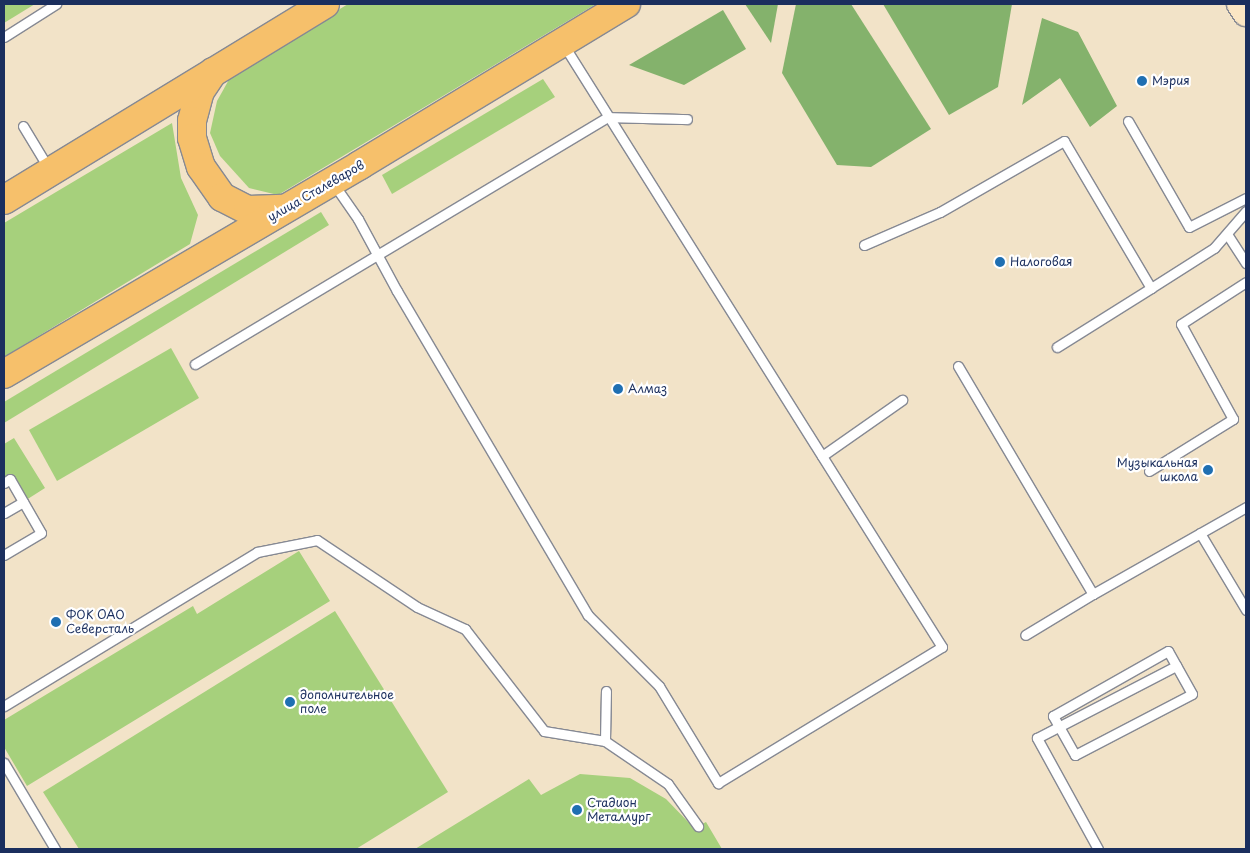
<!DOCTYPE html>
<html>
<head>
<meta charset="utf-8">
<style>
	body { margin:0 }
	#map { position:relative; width:1250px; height:853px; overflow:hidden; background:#f2e3c8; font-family:"Playpen Sans",sans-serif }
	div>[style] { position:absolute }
	.green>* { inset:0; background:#a6d07c }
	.forest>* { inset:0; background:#84b26c }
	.roads { filter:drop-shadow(1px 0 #868993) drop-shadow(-1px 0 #868993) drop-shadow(0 1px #868993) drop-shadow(0 -1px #868993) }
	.service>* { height:9px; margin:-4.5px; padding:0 4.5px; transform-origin:4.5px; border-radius:4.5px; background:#fff }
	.secondary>* { height:26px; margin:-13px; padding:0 13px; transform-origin:13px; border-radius:13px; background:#fbe6c4 }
	.primary>* { height:28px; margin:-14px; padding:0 14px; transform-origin:14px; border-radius:14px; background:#f6c06b }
	.dots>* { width:14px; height:14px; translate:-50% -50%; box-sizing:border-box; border:2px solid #fff; border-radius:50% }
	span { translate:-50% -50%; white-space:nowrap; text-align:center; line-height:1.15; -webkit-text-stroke:4.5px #fff; paint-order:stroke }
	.poi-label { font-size:12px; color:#1b2f5e }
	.left { translate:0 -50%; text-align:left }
	.right { translate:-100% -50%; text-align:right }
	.street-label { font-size:12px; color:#1b2f5e }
	.frame { position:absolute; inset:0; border:5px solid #1b2f5e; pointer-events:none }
</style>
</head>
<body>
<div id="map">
	<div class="green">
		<i style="clip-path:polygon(4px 4px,35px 4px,4px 23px)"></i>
		<i style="clip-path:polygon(348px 4px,596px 4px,278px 195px,249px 188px,220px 156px,210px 133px,217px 101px,231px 76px)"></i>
		<i style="clip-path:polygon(543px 79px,555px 97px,392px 194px,382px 175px)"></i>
		<i style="clip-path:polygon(172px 123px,181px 178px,198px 215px,190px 244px,4px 357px,4px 223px)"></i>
		<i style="clip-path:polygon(321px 212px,329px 225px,4px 423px,4px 402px)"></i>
		<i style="clip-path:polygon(171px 348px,199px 398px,57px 481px,29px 430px)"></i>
		<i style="clip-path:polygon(14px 438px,45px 488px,23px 502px,10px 479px,4px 483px,4px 444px)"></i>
		<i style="clip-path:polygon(299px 551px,330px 601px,27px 786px,4px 747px,4px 720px,193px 606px,197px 614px)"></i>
		<i style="clip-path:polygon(335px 611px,448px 792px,356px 849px,79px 849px,43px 792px)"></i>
		<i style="clip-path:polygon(580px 774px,630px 778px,666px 799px,694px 828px,706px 822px,722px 849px,415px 849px,529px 779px,541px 795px)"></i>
	</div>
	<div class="forest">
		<i style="clip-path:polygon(745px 4px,778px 4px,771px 43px)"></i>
		<i style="clip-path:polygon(796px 4px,851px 4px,931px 129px,871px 167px,837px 165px,782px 73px)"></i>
		<i style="clip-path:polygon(883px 4px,1012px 4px,998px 87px,949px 115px)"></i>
		<i style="clip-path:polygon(723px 10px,746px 49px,684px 85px,629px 65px)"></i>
		<i style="clip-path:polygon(1042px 18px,1078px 32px,1117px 106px,1090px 127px,1060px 78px,1022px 105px)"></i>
	</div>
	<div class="roads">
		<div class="service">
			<i style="left:4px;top:37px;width:62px;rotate:-32.4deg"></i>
			<i style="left:1128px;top:121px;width:122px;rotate:60.1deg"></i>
			<i style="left:1189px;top:227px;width:64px;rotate:-27deg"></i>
			<i style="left:23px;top:126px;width:50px;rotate:58.8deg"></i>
			<i style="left:333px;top:183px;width:44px;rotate:55.2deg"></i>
			<i style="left:358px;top:219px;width:82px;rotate:61.6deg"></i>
			<i style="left:397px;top:291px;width:376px;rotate:59.5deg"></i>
			<i style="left:588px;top:615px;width:100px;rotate:45deg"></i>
			<i style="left:659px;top:686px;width:114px;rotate:58.7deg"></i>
			<i style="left:718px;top:783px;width:262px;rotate:-31.3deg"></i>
			<i style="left:942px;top:647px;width:712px;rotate:-122.15deg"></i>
			<i style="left:1227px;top:234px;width:35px;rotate:57deg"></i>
			<i style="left:864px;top:245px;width:83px;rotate:-23.5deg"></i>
			<i style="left:940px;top:212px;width:143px;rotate:-29.8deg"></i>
			<i style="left:1064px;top:141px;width:171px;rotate:59.4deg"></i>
			<i style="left:1151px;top:288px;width:75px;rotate:-32.4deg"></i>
			<i style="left:1214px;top:248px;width:49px;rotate:-49.1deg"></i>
			<i style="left:1057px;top:347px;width:111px;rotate:-32.1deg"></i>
			<i style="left:195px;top:364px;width:481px;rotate:-30.9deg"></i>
			<i style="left:608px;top:117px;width:79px;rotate:1.5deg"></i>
			<i style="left:958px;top:366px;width:265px;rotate:59.4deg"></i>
			<i style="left:1093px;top:594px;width:79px;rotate:148.9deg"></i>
			<i style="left:822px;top:456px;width:98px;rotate:-35deg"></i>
			<i style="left:1149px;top:471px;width:99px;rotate:-31.8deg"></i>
			<i style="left:1233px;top:419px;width:108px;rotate:-118.7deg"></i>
			<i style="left:1181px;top:324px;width:77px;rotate:-32.9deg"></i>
			<i style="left:4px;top:483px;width:7px;rotate:-34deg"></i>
			<i style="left:10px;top:479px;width:62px;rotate:60.1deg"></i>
			<i style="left:41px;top:533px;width:43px;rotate:149.3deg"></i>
			<i style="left:4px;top:513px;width:22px;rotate:-30deg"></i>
			<i style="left:1200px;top:533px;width:90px;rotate:59.1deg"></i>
			<i style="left:1093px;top:594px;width:176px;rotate:-29.6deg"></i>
			<i style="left:1168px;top:651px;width:49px;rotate:60.8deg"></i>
			<i style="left:1192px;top:694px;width:132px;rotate:152.5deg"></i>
			<i style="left:1075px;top:755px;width:45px;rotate:-119.4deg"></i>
			<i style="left:1053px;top:716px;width:132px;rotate:-29.5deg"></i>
			<i style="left:4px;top:706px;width:296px;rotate:-31.3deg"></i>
			<i style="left:257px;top:552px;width:61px;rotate:-11.3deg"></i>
			<i style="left:317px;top:540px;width:120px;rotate:33.8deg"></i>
			<i style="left:417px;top:607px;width:53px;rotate:24.6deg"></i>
			<i style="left:465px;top:629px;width:129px;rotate:52.2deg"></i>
			<i style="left:544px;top:731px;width:62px;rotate:9.3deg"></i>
			<i style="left:605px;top:741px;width:50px;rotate:-88.9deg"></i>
			<i style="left:605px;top:741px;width:76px;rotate:34.3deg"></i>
			<i style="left:668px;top:784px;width:52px;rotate:54.5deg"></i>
			<i style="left:4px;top:763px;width:100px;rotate:59.3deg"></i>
			<i style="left:1098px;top:849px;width:127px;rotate:-118.8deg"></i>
			<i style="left:1037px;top:738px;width:157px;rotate:-27.4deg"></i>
		</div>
		<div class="secondary">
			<i style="left:1240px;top:4px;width:11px;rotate:56deg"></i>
		</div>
		<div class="primary">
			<i style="left:213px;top:72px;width:23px;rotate:124deg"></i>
			<i style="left:200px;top:91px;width:31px;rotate:105deg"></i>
			<i style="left:192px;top:121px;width:17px;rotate:90deg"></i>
			<i style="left:192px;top:138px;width:30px;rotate:73deg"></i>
			<i style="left:201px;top:167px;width:37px;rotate:55deg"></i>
			<i style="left:222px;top:197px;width:29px;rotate:27deg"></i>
			<i style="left:248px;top:210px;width:36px;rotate:-2deg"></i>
			<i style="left:4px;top:200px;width:376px;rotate:-31.4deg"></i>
			<i style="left:4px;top:374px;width:413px;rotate:-30.4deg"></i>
			<i style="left:360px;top:165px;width:311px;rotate:-31.2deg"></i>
		</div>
	</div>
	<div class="dots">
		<i style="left:1142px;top:81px;background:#1f6fb2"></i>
		<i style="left:1000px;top:262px;background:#1f6fb2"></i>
		<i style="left:618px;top:389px;background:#1f6fb2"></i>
		<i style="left:1208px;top:470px;background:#1f6fb2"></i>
		<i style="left:56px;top:622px;background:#1f6fb2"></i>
		<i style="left:290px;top:702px;background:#1f6fb2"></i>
		<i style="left:577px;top:810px;background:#1f6fb2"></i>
	</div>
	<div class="poi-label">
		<span class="left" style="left:1152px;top:81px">Мэрия</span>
		<span class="left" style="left:1010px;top:262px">Налоговая</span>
		<span class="left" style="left:628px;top:389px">Алмаз</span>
		<span class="right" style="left:1198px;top:470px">Музыкальная<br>школа</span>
		<span class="left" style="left:66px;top:622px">ФОК ОАО<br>Северсталь</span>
		<span class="left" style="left:300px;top:702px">дополнительное<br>поле</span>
		<span class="left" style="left:587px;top:810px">Стадион<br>Металлург</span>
	</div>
	<div class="street-label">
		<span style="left:316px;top:191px;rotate:-30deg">улица Сталеваров</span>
	</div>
	<div class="frame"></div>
</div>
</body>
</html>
